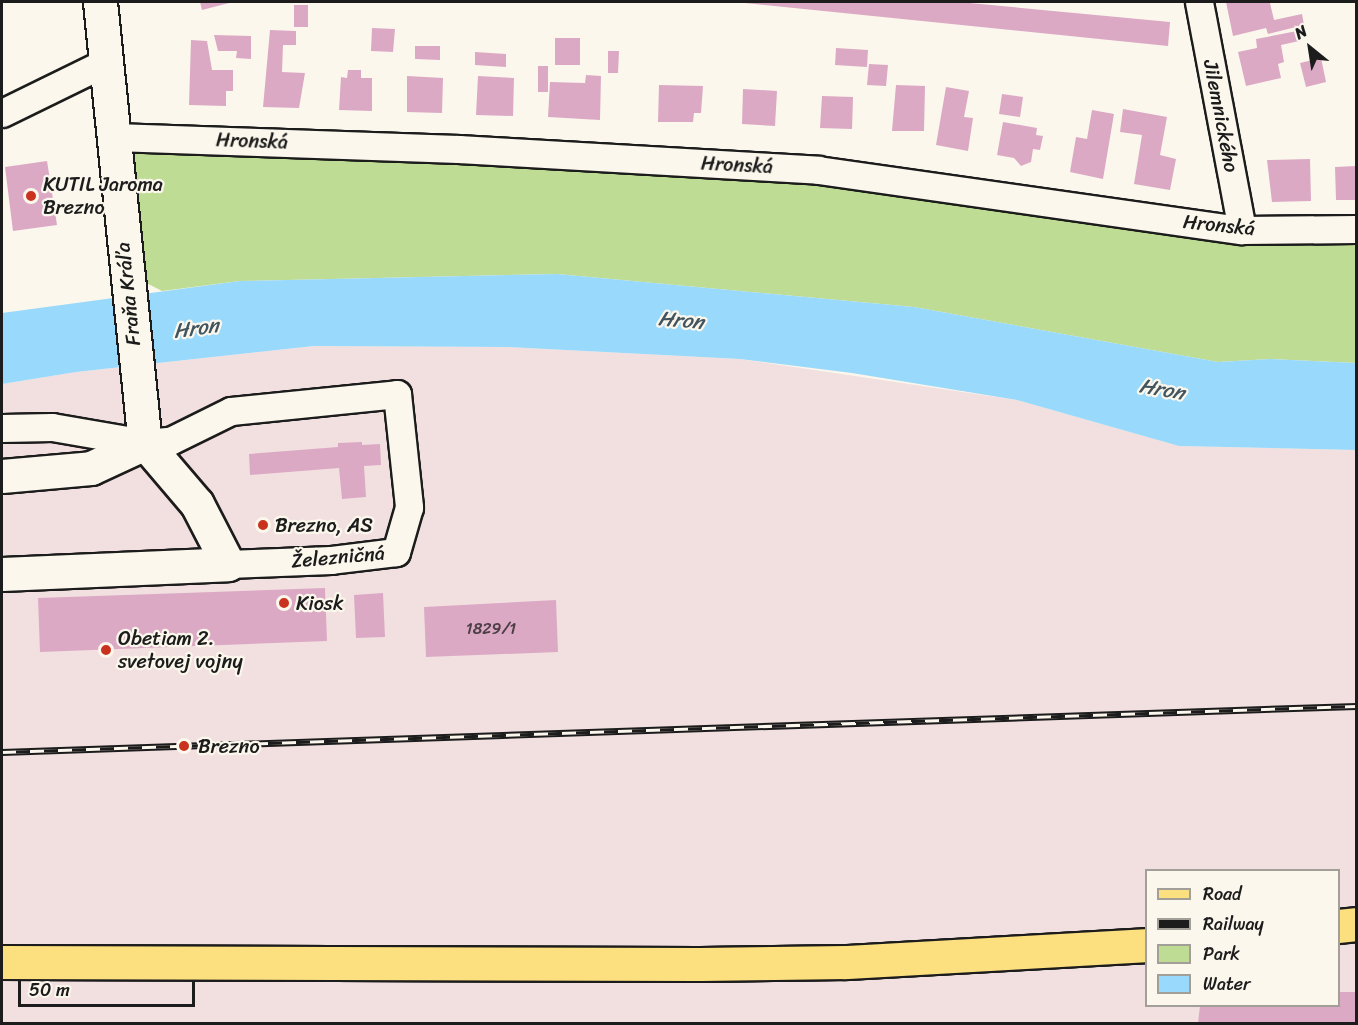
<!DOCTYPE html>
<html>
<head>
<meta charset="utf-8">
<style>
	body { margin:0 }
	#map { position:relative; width:1358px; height:1025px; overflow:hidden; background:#fbf7ec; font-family:Sriracha,sans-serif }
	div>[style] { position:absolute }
	.built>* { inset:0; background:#f2e0e0 }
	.green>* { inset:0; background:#bedc94 }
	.water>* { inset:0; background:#99d9fb }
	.building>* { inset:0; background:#dca9c5 }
	.roads { filter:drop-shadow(2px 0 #1c1c1c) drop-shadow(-2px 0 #1c1c1c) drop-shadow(0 2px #1c1c1c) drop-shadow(0 -2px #1c1c1c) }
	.street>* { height:27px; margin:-13.5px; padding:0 13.5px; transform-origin:13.5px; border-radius:13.5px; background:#fbf7ec }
	.secondary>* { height:33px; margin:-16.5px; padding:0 16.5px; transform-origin:16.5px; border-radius:16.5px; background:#fbf7ec }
	.primary>* { height:33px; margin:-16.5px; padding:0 16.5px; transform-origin:16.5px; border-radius:16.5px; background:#fce080 }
	.rail>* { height:7px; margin-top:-3.5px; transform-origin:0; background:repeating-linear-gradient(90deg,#fbf7ec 0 14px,#1c1c1c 0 28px); box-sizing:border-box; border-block:2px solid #1c1c1c }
	.dots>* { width:16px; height:16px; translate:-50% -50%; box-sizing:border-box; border:3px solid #fbf7ec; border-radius:50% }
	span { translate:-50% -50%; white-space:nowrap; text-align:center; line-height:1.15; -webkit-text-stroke:4.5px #fbf7ec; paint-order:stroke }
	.number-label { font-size:16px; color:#4c3f46 }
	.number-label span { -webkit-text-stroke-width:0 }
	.street-label { font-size:20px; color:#1c1c1c }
	.poi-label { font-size:20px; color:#1c1c1c }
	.left { translate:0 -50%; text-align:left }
	.water-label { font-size:21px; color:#42555f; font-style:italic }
	.frame { position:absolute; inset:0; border:3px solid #1c1c1c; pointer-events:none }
	.legend { position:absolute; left:1145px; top:869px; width:195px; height:138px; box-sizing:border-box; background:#fbf7ec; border:2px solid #a29f99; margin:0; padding:8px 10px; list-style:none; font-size:18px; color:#1c1c1c }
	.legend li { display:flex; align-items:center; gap:12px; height:30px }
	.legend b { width:30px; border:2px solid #a29f99 }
	.north { position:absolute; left:1280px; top:18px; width:60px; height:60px; -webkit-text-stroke:4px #fbf7ec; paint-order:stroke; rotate:330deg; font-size:16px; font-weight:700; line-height:24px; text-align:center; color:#1c1c1c }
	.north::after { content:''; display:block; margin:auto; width:21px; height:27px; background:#1c1c1c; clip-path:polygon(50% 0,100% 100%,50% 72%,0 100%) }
	.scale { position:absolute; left:18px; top:980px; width:177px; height:27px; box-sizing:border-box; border:3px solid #1c1c1c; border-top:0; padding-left:8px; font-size:18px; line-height:21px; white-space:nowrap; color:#1c1c1c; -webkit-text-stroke:4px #fbf7ec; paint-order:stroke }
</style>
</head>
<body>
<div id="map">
	<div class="built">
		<i style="clip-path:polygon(evenodd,314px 346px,508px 347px,740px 359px,1017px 400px,1179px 446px,1356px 450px,1356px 1023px,2px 1024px,2px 384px,76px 372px,314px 346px,1146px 870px,1338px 870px,1338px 1006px,1146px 1006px,1146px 870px)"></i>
	</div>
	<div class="green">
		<i style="clip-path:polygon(128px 136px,459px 149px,1356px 229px,1356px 363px,1270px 359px,1218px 362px,914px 307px,557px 274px,240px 281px,162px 291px,125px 272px)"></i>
	</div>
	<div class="water">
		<i style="clip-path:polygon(557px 274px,914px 307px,1218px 362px,1270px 359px,1356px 363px,1356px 450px,1179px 446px,1017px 400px,852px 373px,740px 359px,508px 347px,314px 346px,76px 372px,2px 384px,2px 313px,240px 281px)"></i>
	</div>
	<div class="building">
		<i style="clip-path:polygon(200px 2px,233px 2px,202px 10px)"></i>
		<i style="clip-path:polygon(735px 2px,959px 2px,1170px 22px,1168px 46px)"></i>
		<i style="clip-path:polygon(1226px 2px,1270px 3px,1274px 20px,1302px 14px,1304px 25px,1268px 34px,1266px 28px,1233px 36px)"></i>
		<i style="clip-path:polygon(294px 5px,308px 5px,308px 27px,294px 27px)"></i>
		<i style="clip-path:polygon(372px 28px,395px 29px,393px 52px,371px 51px)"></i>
		<i style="clip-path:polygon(270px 30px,296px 31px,296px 45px,283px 45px,282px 72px,305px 73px,299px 108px,263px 107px)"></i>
		<i style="clip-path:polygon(1297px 31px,1299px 41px,1281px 45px,1284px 62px,1278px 64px,1281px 78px,1246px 86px,1238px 52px,1257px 48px,1256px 39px)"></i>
		<i style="clip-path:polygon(214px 35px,251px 36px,251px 59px,236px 58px,237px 51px,218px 51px)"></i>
		<i style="clip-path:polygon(555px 38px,580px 38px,580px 65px,555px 65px)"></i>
		<i style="clip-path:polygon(191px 40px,207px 41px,212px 70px,233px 70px,233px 91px,226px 91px,226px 106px,189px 105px)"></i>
		<i style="clip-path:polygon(415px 46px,440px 46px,440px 60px,415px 59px)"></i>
		<i style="clip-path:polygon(836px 48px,868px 50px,867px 67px,835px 65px)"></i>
		<i style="clip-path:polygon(608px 51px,619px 51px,618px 73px,608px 73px)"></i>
		<i style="clip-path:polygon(475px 52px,506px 54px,506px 67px,475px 65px)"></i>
		<i style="clip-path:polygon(1321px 58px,1326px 82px,1306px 87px,1300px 63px)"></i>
		<i style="clip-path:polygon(869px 64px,888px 65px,886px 86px,867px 85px)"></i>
		<i style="clip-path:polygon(538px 66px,548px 66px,548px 92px,538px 92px)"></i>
		<i style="clip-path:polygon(348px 70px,361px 70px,361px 78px,372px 78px,372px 111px,339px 110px,341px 77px,347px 78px)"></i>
		<i style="clip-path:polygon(586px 75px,601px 76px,600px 120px,548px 117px,550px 82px,585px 83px)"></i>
		<i style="clip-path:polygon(407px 76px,443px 78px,442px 113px,407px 112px)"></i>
		<i style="clip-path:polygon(478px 76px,514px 78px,513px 116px,476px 115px)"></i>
		<i style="clip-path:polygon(659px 85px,703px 86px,701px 113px,694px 113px,693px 122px,658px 122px)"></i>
		<i style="clip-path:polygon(896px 85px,925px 86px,924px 131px,892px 131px)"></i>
		<i style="clip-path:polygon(946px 87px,969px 91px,964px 117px,973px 118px,968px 151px,936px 145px)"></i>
		<i style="clip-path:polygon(743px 89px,777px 91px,775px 126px,742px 124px)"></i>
		<i style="clip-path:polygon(1002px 94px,1023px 97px,1020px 117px,999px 114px)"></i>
		<i style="clip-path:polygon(822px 96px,853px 97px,852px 129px,820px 128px)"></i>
		<i style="clip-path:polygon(1123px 109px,1167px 117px,1160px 155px,1176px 159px,1170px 190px,1134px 184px,1142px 135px,1120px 132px)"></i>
		<i style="clip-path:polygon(1092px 110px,1114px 114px,1103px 179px,1070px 172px,1076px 137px,1087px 139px)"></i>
		<i style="clip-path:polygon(1003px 122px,1037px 128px,1036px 135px,1043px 136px,1040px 150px,1033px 149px,1031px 162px,1021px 166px,1014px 158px,997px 155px)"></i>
		<i style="clip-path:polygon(1310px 159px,1311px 201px,1272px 202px,1267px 160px)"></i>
		<i style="clip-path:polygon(47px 161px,57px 225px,13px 231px,5px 167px)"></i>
		<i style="clip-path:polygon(1356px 166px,1356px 200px,1336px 200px,1335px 167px)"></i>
		<i style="clip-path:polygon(362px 442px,362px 445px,380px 444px,381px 465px,364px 466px,366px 497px,342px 499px,339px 468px,250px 475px,249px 454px,338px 447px,338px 443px)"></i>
		<i style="clip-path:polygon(325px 588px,327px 641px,40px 652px,38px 598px)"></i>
		<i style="clip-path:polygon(383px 593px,385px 637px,356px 638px,354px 595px)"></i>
		<i style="clip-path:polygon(556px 600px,558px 652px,426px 657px,424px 607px)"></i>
		<i style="clip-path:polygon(1338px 992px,1356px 992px,1356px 1023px,1198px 1023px,1200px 1006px,1338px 1006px)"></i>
	</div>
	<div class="roads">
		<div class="street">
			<i style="left:1199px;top:2px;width:232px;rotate:79.3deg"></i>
			<i style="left:2px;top:113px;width:116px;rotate:-26.1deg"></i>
			<i style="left:114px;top:137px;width:345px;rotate:2deg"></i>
			<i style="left:459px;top:149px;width:360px;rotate:3.3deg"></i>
			<i style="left:818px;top:170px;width:428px;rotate:8.1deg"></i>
			<i style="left:1242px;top:230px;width:114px;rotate:-0.5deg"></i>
			<i style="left:2px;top:428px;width:50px;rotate:-1.1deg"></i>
			<i style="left:52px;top:427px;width:94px;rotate:9.8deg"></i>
			<i style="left:145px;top:443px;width:25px;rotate:-5deg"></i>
			<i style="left:170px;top:441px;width:68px;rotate:-26.2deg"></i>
			<i style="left:231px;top:411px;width:167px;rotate:-5.8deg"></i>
			<i style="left:397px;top:394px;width:114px;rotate:83.9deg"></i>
			<i style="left:409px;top:507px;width:47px;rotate:106.1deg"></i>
			<i style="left:396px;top:552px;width:65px;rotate:173deg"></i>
			<i style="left:331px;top:560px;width:103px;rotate:177.8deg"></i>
		</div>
		<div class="secondary">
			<i style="left:100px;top:2px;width:443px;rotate:84.2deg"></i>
			<i style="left:2px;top:476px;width:89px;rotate:-5.1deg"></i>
			<i style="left:91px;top:468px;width:60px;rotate:-24.8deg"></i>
			<i style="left:2px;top:574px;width:226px;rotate:-2.5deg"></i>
			<i style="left:228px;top:564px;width:68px;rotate:-117.3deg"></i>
			<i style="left:197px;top:504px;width:80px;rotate:-130.4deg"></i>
		</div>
		<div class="primary">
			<i style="left:1338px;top:926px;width:18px;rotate:-6deg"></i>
			<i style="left:2px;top:962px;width:698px;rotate:0.16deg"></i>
			<i style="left:700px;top:964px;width:146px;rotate:-0.8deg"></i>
			<i style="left:846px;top:962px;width:300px;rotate:-3.2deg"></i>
		</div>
	</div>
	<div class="rail">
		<i style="left:2px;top:752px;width:1355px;rotate:-1.95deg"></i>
	</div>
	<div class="dots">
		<i style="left:31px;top:196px;background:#c8321e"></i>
		<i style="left:263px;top:525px;background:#c8321e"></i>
		<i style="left:284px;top:603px;background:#c8321e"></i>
		<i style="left:106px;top:650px;background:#c8321e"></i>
		<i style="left:184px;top:746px;background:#c8321e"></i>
	</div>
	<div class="number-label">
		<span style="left:491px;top:629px">1829/1</span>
	</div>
	<div class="street-label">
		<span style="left:1221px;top:116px;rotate:79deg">Jilemnického</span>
		<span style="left:252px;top:141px;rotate:2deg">Hronská</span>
		<span style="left:737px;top:165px;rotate:3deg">Hronská</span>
		<span style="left:1219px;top:225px;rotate:6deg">Hronská</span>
		<span style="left:128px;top:294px;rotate:-96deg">Fraňa Kráľa</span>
		<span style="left:338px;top:557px;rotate:-5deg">Železničná</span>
	</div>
	<div class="poi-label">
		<span class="left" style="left:43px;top:196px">KUTIL Jaroma<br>Brezno</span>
		<span class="left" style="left:275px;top:525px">Brezno, AS</span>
		<span class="left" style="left:296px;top:603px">Kiosk</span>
		<span class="left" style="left:118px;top:650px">Obetiam 2.<br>svetovej vojny</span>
		<span class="left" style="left:198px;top:746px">Brezno</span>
	</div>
	<div class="water-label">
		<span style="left:681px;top:320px;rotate:5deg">Hron</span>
		<span style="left:196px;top:328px;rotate:-8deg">Hron</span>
		<span style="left:1162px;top:389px;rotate:10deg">Hron</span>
	</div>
	<div class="frame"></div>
	<ul class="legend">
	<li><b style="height:8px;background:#fce080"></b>Road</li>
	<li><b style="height:8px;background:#1c1c1c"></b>Railway</li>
	<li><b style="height:16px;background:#bedc94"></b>Park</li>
	<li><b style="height:16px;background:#99d9fb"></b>Water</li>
	</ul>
	<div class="north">N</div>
	<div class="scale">50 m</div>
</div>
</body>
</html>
